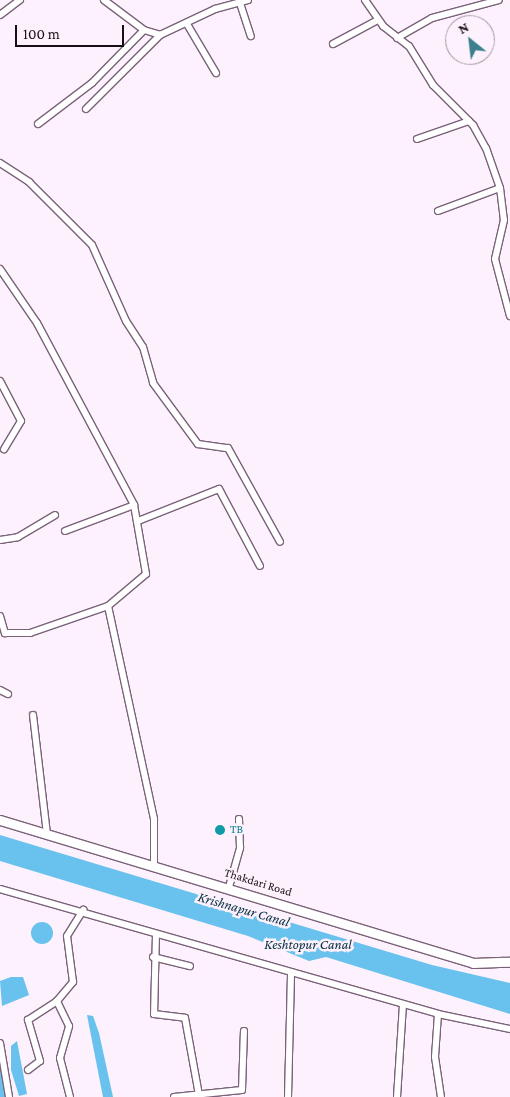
<!DOCTYPE html>
<html>
<head>
<meta charset="utf-8">
<style>
	body { margin:0 }
	#map { position:relative; width:510px; height:1097px; overflow:hidden; background:#fcf1fc; font-family:"Crimson Pro",serif }
	div>[style] { position:absolute }
	.water>* { inset:0; background:#69c1ee }
	.round { border-radius:50% }
	.canal>* { height:8px; margin:-4px; padding:0 4px; transform-origin:4px; border-radius:4px; background:#69c1ee }
	.roads { filter:drop-shadow(1px 0 #7a6279) drop-shadow(-1px 0 #7a6279) drop-shadow(0 1px #7a6279) drop-shadow(0 -1px #7a6279) }
	.street>* { height:6px; margin:-3px; padding:0 3px; transform-origin:3px; border-radius:3px; background:#fff }
	.secondary>* { height:9px; margin:-4.5px; padding:0 4.5px; transform-origin:4.5px; border-radius:4.5px; background:#fff }
	.dots>* { width:14px; height:14px; translate:-50% -50%; box-sizing:border-box; border:2px solid #fcf1fc; border-radius:50% }
	span { translate:-50% -50%; white-space:nowrap; text-align:center; line-height:1.15; -webkit-text-stroke:5px #fcf1fc; paint-order:stroke }
	.culture-label { font-size:12px; color:#0d838f }
	.left { translate:0 -50%; text-align:left }
	.street-label { font-size:12px; color:#170e17 }
	.water-label { font-size:14px; color:#052e40; font-style:italic }
	.north { position:absolute; left:445px; top:15px; width:50px; height:50px; box-sizing:border-box; background:#fcf1fc; border:1px solid #a096a0; border-radius:50%; rotate:331deg; font-size:14px; font-weight:700; line-height:20px; text-align:center; color:#170e17 }
	.north::after { content:''; display:block; margin:auto; width:18px; height:22px; background:#3b808d; clip-path:polygon(50% 0,100% 100%,50% 72%,0 100%) }
	.scale { position:absolute; left:15px; top:25px; width:109px; height:22px; box-sizing:border-box; border:2px solid #170e17; border-top:0; padding-left:6px; font-size:15px; line-height:18px; white-space:nowrap; color:#170e17; -webkit-text-stroke:4px #fcf1fc; paint-order:stroke }
</style>
</head>
<body>
<div id="map">
	<div class="water">
		<i style="clip-path:polygon(0 835px,432px 965px,510px 983px,510px 1014px,326px 957px,309px 961px,248px 936px,0 861px)"></i>
		<i class="round" style="left:31px;top:922px;width:22px;height:22px"></i>
		<i style="clip-path:polygon(11px 977px,23px 977px,29px 995px,2px 1006px,0 981px)"></i>
		<i style="clip-path:polygon(87px 1015px,93px 1016px,99px 1033px,113px 1097px,103px 1097px)"></i>
		<i style="clip-path:polygon(17px 1041px,27px 1094px,19px 1096px,11px 1070px,11px 1046px)"></i>
	</div>
	<div class="canal">
		<i style="left:0;top:1063px;width:34px;rotate:85deg"></i>
	</div>
	<div class="roads">
		<div class="street">
			<i style="left:104px;top:0;width:50px;rotate:36.9deg"></i>
			<i style="left:144px;top:30px;width:17px;rotate:17deg"></i>
			<i style="left:160px;top:35px;width:61px;rotate:-25.3deg"></i>
			<i style="left:215px;top:9px;width:34px;rotate:-15deg"></i>
			<i style="left:239px;top:0;width:38px;rotate:72deg"></i>
			<i style="left:365px;top:0;width:32px;rotate:55deg"></i>
			<i style="left:383px;top:26px;width:33px;rotate:38deg"></i>
			<i style="left:409px;top:46px;width:46px;rotate:58.4deg"></i>
			<i style="left:433px;top:85px;width:57px;rotate:45deg"></i>
			<i style="left:473px;top:125px;width:26px;rotate:61deg"></i>
			<i style="left:486px;top:148px;width:42px;rotate:70.7deg"></i>
			<i style="left:500px;top:188px;width:32px;rotate:83deg"></i>
			<i style="left:504px;top:220px;width:40px;rotate:103deg"></i>
			<i style="left:495px;top:259px;width:59px;rotate:75.3deg"></i>
			<i style="left:0;top:15px;width:25px;rotate:-37deg"></i>
			<i style="left:187px;top:24px;width:57px;rotate:59.4deg"></i>
			<i style="left:397px;top:38px;width:40px;rotate:-29.7deg"></i>
			<i style="left:432px;top:18px;width:69px;rotate:-15deg"></i>
			<i style="left:333px;top:44px;width:51px;rotate:-28.1deg"></i>
			<i style="left:86px;top:109px;width:105px;rotate:-45deg"></i>
			<i style="left:38px;top:124px;width:68px;rotate:-37.2deg"></i>
			<i style="left:92px;top:83px;width:74px;rotate:-45.5deg"></i>
			<i style="left:417px;top:139px;width:55px;rotate:-19.1deg"></i>
			<i style="left:0;top:163px;width:35px;rotate:33deg"></i>
			<i style="left:29px;top:182px;width:89px;rotate:45deg"></i>
			<i style="left:92px;top:245px;width:83px;rotate:65.9deg"></i>
			<i style="left:126px;top:321px;width:31px;rotate:57deg"></i>
			<i style="left:143px;top:347px;width:37px;rotate:74deg"></i>
			<i style="left:153px;top:383px;width:76px;rotate:53.6deg"></i>
			<i style="left:198px;top:444px;width:30px;rotate:8deg"></i>
			<i style="left:228px;top:448px;width:107px;rotate:61deg"></i>
			<i style="left:438px;top:211px;width:66px;rotate:-20.4deg"></i>
			<i style="left:0;top:269px;width:65px;rotate:55.6deg"></i>
			<i style="left:37px;top:323px;width:206px;rotate:61.9deg"></i>
			<i style="left:134px;top:505px;width:70px;rotate:80.1deg"></i>
			<i style="left:146px;top:574px;width:50px;rotate:139.9deg"></i>
			<i style="left:0;top:381px;width:45px;rotate:62.3deg"></i>
			<i style="left:21px;top:421px;width:33px;rotate:121deg"></i>
			<i style="left:138px;top:521px;width:87px;rotate:-21.6deg"></i>
			<i style="left:219px;top:489px;width:87px;rotate:62deg"></i>
			<i style="left:65px;top:531px;width:74px;rotate:-20.6deg"></i>
			<i style="left:0;top:540px;width:18px;rotate:-9deg"></i>
			<i style="left:18px;top:537px;width:43px;rotate:-30.7deg"></i>
			<i style="left:0;top:616px;width:18px;rotate:74deg"></i>
			<i style="left:5px;top:633px;width:25px"></i>
			<i style="left:30px;top:633px;width:83px;rotate:-19.1deg"></i>
			<i style="left:108px;top:606px;width:218px;rotate:77.8deg"></i>
			<i style="left:154px;top:819px;width:47px;rotate:90deg"></i>
			<i style="left:0;top:690px;width:9px;rotate:27deg"></i>
			<i style="left:33px;top:715px;width:120px;rotate:83.3deg"></i>
			<i style="left:229px;top:887px;width:41px;rotate:-74.2deg"></i>
			<i style="left:240px;top:848px;width:29px;rotate:-92deg"></i>
			<i style="left:0;top:889px;width:455px;rotate:15.9deg"></i>
			<i style="left:438px;top:1014px;width:74px;rotate:11.8deg"></i>
			<i style="left:156px;top:934px;width:80px;rotate:91.4deg"></i>
			<i style="left:154px;top:1014px;width:31px;rotate:7deg"></i>
			<i style="left:185px;top:1018px;width:78px;rotate:79.7deg"></i>
			<i style="left:153px;top:957px;width:38px;rotate:14deg"></i>
			<i style="left:438px;top:1014px;width:43px;rotate:94deg"></i>
			<i style="left:435px;top:1057px;width:40px;rotate:81.5deg"></i>
			<i style="left:0;top:1043px;width:55px;rotate:80.5deg"></i>
			<i style="left:28px;top:1070px;width:15px;rotate:-37deg"></i>
			<i style="left:40px;top:1061px;width:43px;rotate:-106.3deg"></i>
			<i style="left:28px;top:1020px;width:35px;rotate:-33deg"></i>
			<i style="left:70px;top:1097px;width:40px;rotate:-104.4deg"></i>
			<i style="left:60px;top:1058px;width:33px;rotate:-74deg"></i>
			<i style="left:69px;top:1026px;width:28px;rotate:-116deg"></i>
			<i style="left:57px;top:1001px;width:25px;rotate:-50deg"></i>
			<i style="left:73px;top:982px;width:46px;rotate:-97.4deg"></i>
			<i style="left:67px;top:936px;width:31px;rotate:-58deg"></i>
			<i style="left:174px;top:1097px;width:68px;rotate:-5.9deg"></i>
			<i style="left:242px;top:1090px;width:59px;rotate:-88.1deg"></i>
			<i style="left:288px;top:1097px;width:125px;rotate:-88.6deg"></i>
			<i style="left:397px;top:1097px;width:93px;rotate:-86.3deg"></i>
		</div>
		<div class="secondary">
			<i style="left:0;top:820px;width:494px;rotate:16.8deg"></i>
			<i style="left:473px;top:963px;width:37px;rotate:-2deg"></i>
		</div>
	</div>
	<div class="dots">
		<i style="left:220px;top:830px;background:#0f9aa8"></i>
	</div>
	<div class="culture-label">
		<span class="left" style="left:230px;top:830px">TB</span>
	</div>
	<div class="street-label">
		<span style="left:258px;top:883px;rotate:17deg">Thakdari Road</span>
	</div>
	<div class="water-label">
		<span style="left:244px;top:909px;rotate:16deg">Krishnapur Canal</span>
		<span style="left:308px;top:944px">Keshtopur Canal</span>
	</div>
	<div class="north">N</div>
	<div class="scale">100 m</div>
</div>
</body>
</html>
